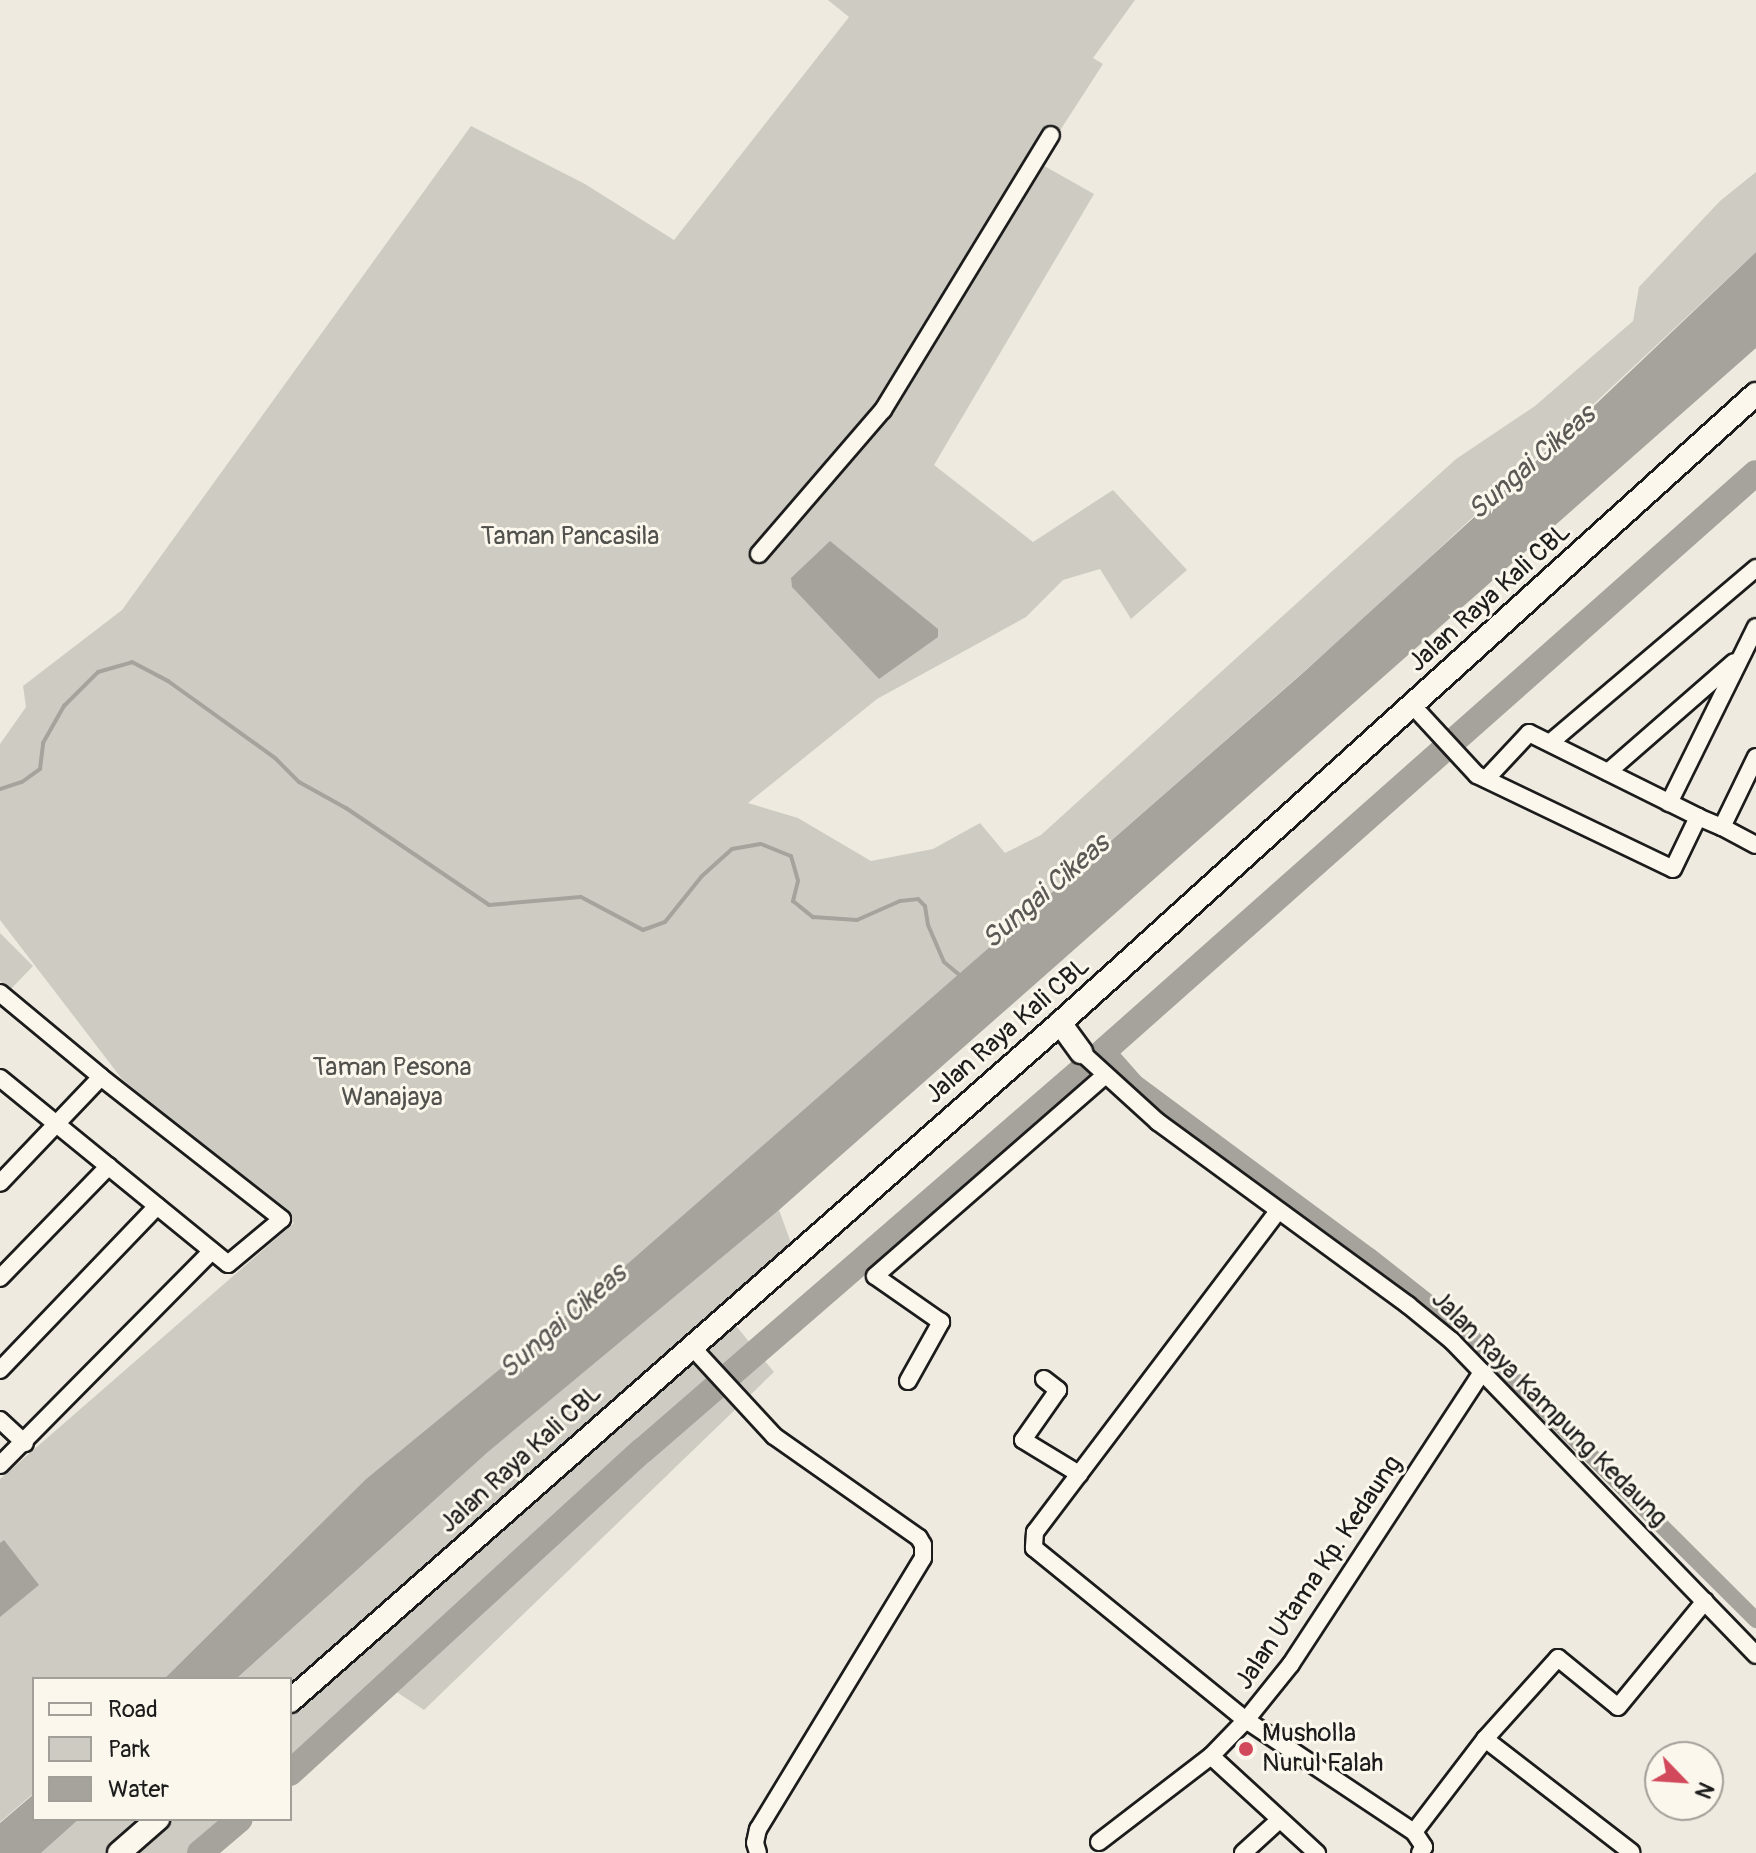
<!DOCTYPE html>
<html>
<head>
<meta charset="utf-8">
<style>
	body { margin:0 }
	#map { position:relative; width:1756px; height:1853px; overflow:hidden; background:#eeeadf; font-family:Pangolin,sans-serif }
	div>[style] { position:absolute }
	.green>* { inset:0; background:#ceccc2 }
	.water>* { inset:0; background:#a6a39d }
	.stream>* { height:4px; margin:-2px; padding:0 2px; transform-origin:2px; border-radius:2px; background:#a6a39d }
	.canal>* { height:16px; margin:-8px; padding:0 8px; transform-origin:8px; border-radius:8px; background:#a6a39d }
	.river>* { height:26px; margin:-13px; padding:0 13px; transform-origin:13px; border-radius:13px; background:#a6a39d }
	.roads { filter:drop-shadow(2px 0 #1c1c1c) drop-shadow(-2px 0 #1c1c1c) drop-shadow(0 2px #1c1c1c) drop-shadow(0 -2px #1c1c1c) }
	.street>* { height:16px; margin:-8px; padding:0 8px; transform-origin:8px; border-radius:8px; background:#fbf7ec }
	.secondary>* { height:22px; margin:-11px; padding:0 11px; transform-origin:11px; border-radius:11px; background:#fbf7ec }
	.dots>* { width:22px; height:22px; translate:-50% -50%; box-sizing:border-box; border:4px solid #fbf7ec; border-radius:50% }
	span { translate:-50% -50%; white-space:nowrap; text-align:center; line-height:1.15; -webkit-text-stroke:6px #fbf7ec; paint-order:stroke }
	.park-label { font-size:26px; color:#51514e }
	.street-label { font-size:26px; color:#1c1c1c }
	.poi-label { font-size:26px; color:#1c1c1c }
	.left { translate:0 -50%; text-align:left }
	.water-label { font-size:28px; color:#5a5956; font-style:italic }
	.legend { position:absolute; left:32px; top:1677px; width:260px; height:144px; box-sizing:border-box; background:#fbf7ec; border:2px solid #a29f99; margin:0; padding:10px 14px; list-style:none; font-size:24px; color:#1c1c1c }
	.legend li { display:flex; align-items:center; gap:16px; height:40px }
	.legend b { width:40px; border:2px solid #a29f99 }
	.north { position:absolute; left:1644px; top:1741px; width:80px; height:80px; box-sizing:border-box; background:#fbf7ec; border:2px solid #a29f99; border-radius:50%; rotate:115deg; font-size:22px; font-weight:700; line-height:32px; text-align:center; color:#1c1c1c }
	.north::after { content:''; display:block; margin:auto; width:28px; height:36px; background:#d1495b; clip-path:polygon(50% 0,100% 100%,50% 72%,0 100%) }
</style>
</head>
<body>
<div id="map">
	<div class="green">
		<i style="clip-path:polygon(828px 0,1135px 0,1093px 58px,1103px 64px,1039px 163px,1094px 194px,934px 465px,1033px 542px,1113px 490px,1187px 570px,1131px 619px,1100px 569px,1063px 580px,1026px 617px,877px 699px,748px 803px,798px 818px,871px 861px,933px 849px,980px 823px,1005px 853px,1041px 835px,1456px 459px,1535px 406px,1633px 321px,1639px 287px,1720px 201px,1756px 172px,1756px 252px,1365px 618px,626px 1266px,366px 1479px,164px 1679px,34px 1679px,34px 1793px,0 1822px,0 1479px,294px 1223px,122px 1079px,0 920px,0 744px,26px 707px,23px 686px,122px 610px,471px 126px,585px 184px,674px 240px,849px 17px)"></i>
		<i style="clip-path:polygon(0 933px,33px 966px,10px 990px,0 981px)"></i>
		<i style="clip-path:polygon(779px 1210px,795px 1254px,732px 1321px,774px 1372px,424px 1710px,383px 1683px,290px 1765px,290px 1679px,236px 1679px,488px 1452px)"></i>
		<i style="clip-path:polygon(79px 1819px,228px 1819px,189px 1853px,41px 1853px)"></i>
	</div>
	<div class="water">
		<i style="clip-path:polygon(1756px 252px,1756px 348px,779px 1210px,488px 1452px,236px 1679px,164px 1679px,366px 1479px,617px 1273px,1305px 671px,1535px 462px)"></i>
		<i style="clip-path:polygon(830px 541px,938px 629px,938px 637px,879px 679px,792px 587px,791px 578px)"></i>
		<i style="clip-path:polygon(4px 1540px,39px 1585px,0 1617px,0 1543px)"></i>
		<i style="clip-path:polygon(34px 1794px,34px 1819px,79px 1819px,41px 1853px,0 1853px,0 1823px)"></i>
	</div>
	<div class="stream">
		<i style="left:0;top:789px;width:23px;rotate:-18deg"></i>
		<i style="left:22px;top:782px;width:22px;rotate:-36deg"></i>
		<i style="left:40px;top:769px;width:26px;rotate:-83deg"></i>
		<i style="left:43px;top:743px;width:43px;rotate:-60.4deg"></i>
		<i style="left:64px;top:706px;width:48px;rotate:-45deg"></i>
		<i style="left:98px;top:672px;width:35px;rotate:-16deg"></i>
		<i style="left:132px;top:662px;width:41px;rotate:27.8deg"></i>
		<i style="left:168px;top:681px;width:132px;rotate:35.7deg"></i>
		<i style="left:275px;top:758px;width:34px;rotate:45deg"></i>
		<i style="left:299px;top:782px;width:54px;rotate:29deg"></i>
		<i style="left:346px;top:808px;width:173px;rotate:34.1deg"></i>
		<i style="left:489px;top:905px;width:92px;rotate:-5deg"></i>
		<i style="left:581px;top:897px;width:70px;rotate:28deg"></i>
		<i style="left:643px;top:930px;width:23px;rotate:-20deg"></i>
		<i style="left:665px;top:922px;width:59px;rotate:-51.2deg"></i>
		<i style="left:702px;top:876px;width:40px;rotate:-42deg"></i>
		<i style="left:732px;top:849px;width:29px;rotate:-10deg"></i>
		<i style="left:761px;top:844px;width:32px;rotate:22deg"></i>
		<i style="left:791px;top:856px;width:26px;rotate:74deg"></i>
		<i style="left:798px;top:881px;width:21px;rotate:104deg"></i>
		<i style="left:793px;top:901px;width:26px;rotate:39deg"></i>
		<i style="left:813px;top:917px;width:44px;rotate:3.9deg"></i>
		<i style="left:857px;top:920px;width:47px;rotate:-23.8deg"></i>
		<i style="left:900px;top:901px;width:18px;rotate:-6deg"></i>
		<i style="left:918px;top:899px;width:10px;rotate:45deg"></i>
		<i style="left:925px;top:906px;width:19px;rotate:81deg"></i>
		<i style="left:928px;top:925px;width:40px;rotate:66.6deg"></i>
		<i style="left:944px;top:962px;width:25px;rotate:40deg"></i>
	</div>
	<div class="canal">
		<i style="left:1106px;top:1049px;width:45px;rotate:48.6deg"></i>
		<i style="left:1136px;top:1083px;width:291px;rotate:36.5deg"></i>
		<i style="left:1370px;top:1256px;width:127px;rotate:38.3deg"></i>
		<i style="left:1470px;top:1335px;width:404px;rotate:44.9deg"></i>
	</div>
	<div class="river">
		<i style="left:290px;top:1773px;width:477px;rotate:-42.5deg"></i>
		<i style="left:642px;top:1451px;width:614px;rotate:-40.9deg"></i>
		<i style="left:1106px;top:1049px;width:868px;rotate:-41.55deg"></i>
		<i style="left:200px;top:1853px;width:52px;rotate:-40.4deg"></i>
	</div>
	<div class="roads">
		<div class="street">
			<i style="left:759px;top:554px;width:190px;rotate:-49.3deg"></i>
			<i style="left:883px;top:410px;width:322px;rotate:-58.6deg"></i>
			<i style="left:1413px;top:706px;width:94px;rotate:47.2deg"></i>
			<i style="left:1477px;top:775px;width:217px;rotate:25.6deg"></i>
			<i style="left:1673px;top:869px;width:58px;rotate:-64.3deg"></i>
			<i style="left:1698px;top:817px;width:26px;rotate:23deg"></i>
			<i style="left:1551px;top:742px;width:269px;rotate:-40.3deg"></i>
			<i style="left:1756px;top:757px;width:78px;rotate:115.9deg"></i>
			<i style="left:1722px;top:827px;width:38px;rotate:28deg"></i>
			<i style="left:1608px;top:772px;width:167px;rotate:-41.1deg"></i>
			<i style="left:1486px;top:779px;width:63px;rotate:-46.9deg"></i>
			<i style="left:1529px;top:733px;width:189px;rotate:26.4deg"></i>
			<i style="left:1669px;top:803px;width:196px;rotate:-63.7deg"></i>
			<i style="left:0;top:993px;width:131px;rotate:39.7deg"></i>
			<i style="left:101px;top:1077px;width:146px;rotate:133.6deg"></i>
			<i style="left:1081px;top:1052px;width:104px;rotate:42.3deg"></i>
			<i style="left:1158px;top:1122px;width:310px;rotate:36.2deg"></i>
			<i style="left:1408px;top:1305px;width:57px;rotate:39.3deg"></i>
			<i style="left:1452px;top:1341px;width:437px;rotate:45.9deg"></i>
			<i style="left:0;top:1078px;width:294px;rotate:39.2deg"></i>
			<i style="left:228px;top:1264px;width:70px;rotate:-39.8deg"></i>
			<i style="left:282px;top:1219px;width:230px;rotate:-141.9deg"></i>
			<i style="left:1278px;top:1211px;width:403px;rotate:127.1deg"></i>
			<i style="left:1035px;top:1532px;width:16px;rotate:94deg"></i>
			<i style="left:1034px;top:1548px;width:273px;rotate:39.1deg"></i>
			<i style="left:1246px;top:1720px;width:202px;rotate:33.7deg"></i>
			<i style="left:1414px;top:1832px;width:18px;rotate:56deg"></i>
			<i style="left:1424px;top:1847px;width:7px;rotate:124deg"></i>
			<i style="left:0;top:1278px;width:156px;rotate:-45.8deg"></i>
			<i style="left:691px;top:1346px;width:122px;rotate:47.3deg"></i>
			<i style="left:774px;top:1436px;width:177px;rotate:35.1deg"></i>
			<i style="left:919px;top:1538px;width:8px;rotate:60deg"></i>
			<i style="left:923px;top:1545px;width:13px;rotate:90deg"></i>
			<i style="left:923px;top:1558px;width:317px;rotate:121.3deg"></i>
			<i style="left:758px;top:1829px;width:14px;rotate:102deg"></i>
			<i style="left:755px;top:1843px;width:10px;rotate:73deg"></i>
			<i style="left:0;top:1370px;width:227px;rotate:-46.2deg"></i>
			<i style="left:1044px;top:1379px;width:18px;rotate:38deg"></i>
			<i style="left:1058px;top:1390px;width:61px;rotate:125deg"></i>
			<i style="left:1023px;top:1440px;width:66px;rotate:31.3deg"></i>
			<i style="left:908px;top:1381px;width:68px;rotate:-60.8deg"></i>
			<i style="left:941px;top:1322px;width:80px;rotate:-145.1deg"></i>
			<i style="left:875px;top:1276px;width:304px;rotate:-41.1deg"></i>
			<i style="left:0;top:1420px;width:34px;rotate:43deg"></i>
			<i style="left:0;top:1465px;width:301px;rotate:-45.3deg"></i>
			<i style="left:1485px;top:1739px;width:185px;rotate:37.7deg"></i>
			<i style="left:1211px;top:1756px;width:144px;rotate:42.5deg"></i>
			<i style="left:1414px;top:1832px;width:117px;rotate:-52.6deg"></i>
			<i style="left:1485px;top:1739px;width:109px;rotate:-48deg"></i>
			<i style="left:1558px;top:1658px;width:77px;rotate:39.2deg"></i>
			<i style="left:1618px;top:1707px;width:137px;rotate:-50.6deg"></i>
			<i style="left:1099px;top:1842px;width:141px;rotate:-37.5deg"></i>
			<i style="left:1211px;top:1756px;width:50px;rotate:-45.8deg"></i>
			<i style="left:1246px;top:1720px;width:72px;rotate:-51.2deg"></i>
			<i style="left:1291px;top:1664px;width:349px;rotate:-56.8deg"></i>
			<i style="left:1243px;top:1853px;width:47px;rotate:-42.4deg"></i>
		</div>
		<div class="secondary">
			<i style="left:1060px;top:1023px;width:36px;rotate:54deg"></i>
			<i style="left:290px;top:1701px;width:1026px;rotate:-41.36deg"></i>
			<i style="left:1060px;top:1023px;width:938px;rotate:-42.11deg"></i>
			<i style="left:119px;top:1853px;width:52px;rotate:-41.1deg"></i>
		</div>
	</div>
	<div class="dots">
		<i style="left:1246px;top:1749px;background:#d1495b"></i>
	</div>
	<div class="park-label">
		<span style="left:570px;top:537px">Taman Pancasila</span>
		<span style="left:392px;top:1083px">Taman Pesona<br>Wanajaya</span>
	</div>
	<div class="street-label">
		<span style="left:1490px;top:598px;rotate:-42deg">Jalan Raya Kali CBL</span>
		<span style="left:1008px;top:1031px;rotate:-41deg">Jalan Raya Kali CBL</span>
		<span style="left:1549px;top:1409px;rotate:45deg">Jalan Raya Kampung Kedaung</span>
		<span style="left:521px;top:1459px;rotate:-42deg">Jalan Raya Kali CBL</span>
		<span style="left:1319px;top:1573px;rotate:-56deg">Jalan Utama Kp. Kedaung</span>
	</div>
	<div class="poi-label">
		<span class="left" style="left:1262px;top:1749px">Musholla<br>Nurul Falah</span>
	</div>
	<div class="water-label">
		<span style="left:1532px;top:463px;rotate:-41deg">Sungai Cikeas</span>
		<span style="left:1046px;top:892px;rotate:-41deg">Sungai Cikeas</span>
		<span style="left:563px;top:1322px;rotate:-41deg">Sungai Cikeas</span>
	</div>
	<ul class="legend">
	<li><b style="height:10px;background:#fbf7ec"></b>Road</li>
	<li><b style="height:22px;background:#ceccc2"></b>Park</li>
	<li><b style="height:22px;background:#a6a39d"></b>Water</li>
	</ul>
	<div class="north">N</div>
</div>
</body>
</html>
